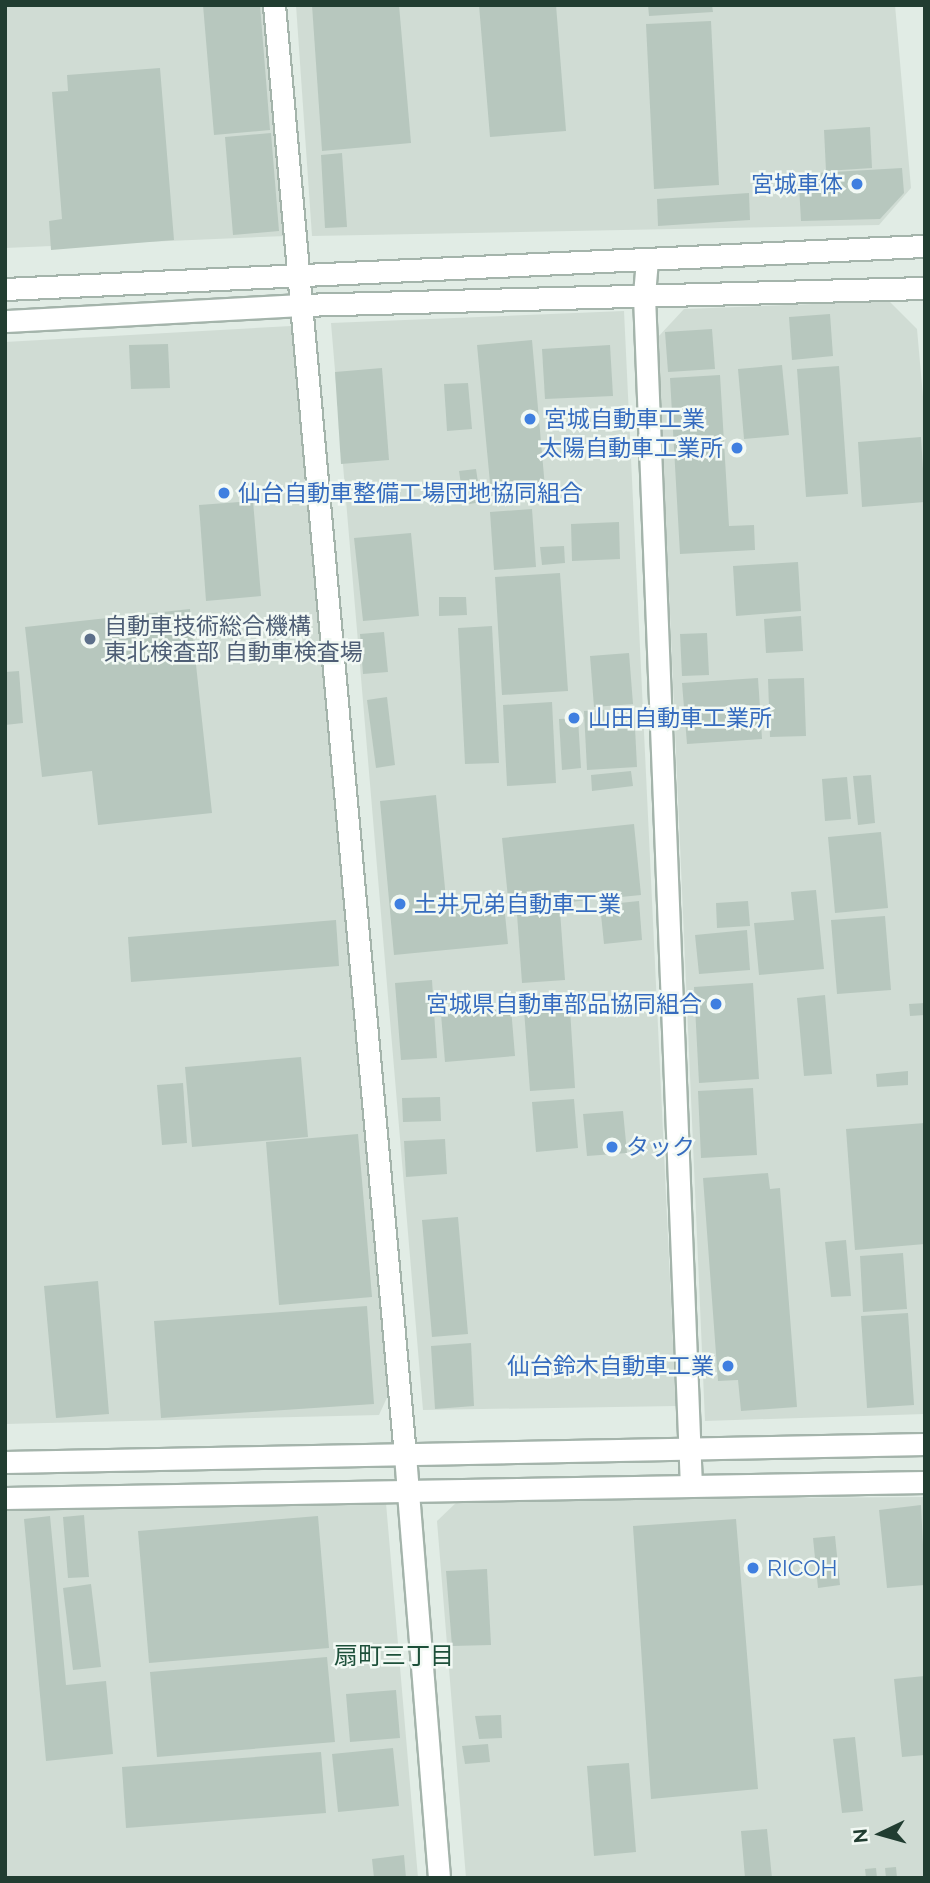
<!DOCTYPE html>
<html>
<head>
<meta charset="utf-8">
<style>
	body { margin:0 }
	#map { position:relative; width:930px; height:1883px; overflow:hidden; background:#e1ece5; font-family:Raleway,"Noto Sans JP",sans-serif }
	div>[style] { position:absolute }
	.built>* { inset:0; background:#d0dcd4 }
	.building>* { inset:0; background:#b7c7be }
	.roads { filter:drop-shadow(2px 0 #a4b4ab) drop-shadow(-2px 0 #a4b4ab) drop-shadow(0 2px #a4b4ab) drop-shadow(0 -2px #a4b4ab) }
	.street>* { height:21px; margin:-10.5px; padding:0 10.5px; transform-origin:10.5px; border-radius:10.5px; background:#fff }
	.secondary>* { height:21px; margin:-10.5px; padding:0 10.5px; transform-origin:10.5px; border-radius:10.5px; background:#fff }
	.dots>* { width:19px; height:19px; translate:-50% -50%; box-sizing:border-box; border:4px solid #f2f9f4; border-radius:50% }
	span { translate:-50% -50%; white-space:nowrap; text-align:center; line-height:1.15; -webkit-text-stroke:5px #f2f9f4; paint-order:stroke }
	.shop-label { font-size:23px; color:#366cbe }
	.right { translate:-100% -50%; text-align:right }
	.left { translate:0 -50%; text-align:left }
	.service-label { font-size:23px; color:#4e5e75 }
	.neighbourhood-label { font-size:24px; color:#1d503a }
	.frame { position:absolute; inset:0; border:7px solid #213d31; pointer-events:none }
	.north { position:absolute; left:846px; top:1799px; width:70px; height:70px; -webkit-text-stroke:5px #f2f9f4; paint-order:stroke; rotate:265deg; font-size:19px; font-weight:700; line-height:28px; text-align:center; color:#213d31 }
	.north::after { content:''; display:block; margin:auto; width:24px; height:32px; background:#213d31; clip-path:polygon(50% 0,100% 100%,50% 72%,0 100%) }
</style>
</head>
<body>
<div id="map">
	<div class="built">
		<i style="clip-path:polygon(5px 5px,267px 5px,286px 236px,5px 248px)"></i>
		<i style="clip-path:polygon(296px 5px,895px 5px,911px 188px,879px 225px,312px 236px)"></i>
		<i style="clip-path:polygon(889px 301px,917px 329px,925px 419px,925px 1414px,705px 1421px,658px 337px,684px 309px)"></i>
		<i style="clip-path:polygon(624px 311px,676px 1406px,423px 1410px,331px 323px)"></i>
		<i style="clip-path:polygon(291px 326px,390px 1391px,379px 1415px,5px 1424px,5px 342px)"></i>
		<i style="clip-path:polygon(925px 1497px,925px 1878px,466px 1878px,437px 1521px,459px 1500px)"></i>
		<i style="clip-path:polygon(386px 1503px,418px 1878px,5px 1878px,5px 1510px)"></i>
	</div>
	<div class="building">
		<i style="clip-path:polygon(203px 5px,260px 5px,270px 130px,214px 135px)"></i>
		<i style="clip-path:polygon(312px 5px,399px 5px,411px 143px,322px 151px)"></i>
		<i style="clip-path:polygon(479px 5px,556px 5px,566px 131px,490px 137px)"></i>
		<i style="clip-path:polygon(648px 5px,712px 5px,713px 12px,649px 16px)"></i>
		<i style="clip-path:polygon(711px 21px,719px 185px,654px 189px,646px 24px)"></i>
		<i style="clip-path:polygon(160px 68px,174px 240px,51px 250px,49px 221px,62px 219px,52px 92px,68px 91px,67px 75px)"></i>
		<i style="clip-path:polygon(870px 127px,872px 168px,826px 171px,824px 130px)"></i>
		<i style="clip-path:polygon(271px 133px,279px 231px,233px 235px,225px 137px)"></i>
		<i style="clip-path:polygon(342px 153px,347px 227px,325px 228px,321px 155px)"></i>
		<i style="clip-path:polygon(902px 168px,904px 193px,880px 219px,801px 221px,799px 186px,816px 173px)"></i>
		<i style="clip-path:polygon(749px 193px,750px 220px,658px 226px,657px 199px)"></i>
		<i style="clip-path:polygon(830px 314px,833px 356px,792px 360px,789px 317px)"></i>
		<i style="clip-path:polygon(712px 329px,715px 369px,668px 372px,665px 332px)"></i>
		<i style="clip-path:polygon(532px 340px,546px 499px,492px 504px,477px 345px)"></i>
		<i style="clip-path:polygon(168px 344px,170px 388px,131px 389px,129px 345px)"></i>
		<i style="clip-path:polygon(610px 345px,613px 396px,545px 399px,542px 349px)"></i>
		<i style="clip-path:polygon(782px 365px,789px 435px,744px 439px,738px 369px)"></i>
		<i style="clip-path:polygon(839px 366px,848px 494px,806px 497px,797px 369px)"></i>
		<i style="clip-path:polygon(382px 368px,389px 460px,341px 464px,335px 372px)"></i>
		<i style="clip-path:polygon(720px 375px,729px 526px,754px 525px,755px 550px,680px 554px,670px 378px)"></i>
		<i style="clip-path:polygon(468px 383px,472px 429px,447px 431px,444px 384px)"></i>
		<i style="clip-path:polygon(921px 437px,925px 502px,862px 507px,858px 442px)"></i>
		<i style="clip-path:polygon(476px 469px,481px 502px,464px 505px,459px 471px)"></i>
		<i style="clip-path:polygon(253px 501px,261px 596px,206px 601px,199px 505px)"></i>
		<i style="clip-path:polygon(532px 509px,536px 567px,494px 570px,490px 512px)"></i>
		<i style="clip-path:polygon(619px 522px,620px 559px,572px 561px,571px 524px)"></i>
		<i style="clip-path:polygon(411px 533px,419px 616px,363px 621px,354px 538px)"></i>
		<i style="clip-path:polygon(564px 546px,565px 563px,542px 565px,540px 547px)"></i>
		<i style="clip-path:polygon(798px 562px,801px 611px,736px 616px,733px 566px)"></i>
		<i style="clip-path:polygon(560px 573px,568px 691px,502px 695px,495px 577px)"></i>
		<i style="clip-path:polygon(439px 597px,466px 597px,467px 615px,439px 616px)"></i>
		<i style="clip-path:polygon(190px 609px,212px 813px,98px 825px,92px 771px,42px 777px,25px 627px)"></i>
		<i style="clip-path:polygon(801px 616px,803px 651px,766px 653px,764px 619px)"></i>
		<i style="clip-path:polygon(492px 626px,499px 763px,465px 764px,458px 628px)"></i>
		<i style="clip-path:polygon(384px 632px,388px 672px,363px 674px,360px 634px)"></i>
		<i style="clip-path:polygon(707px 633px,709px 675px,682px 676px,680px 634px)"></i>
		<i style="clip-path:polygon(629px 653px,633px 704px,594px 707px,590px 656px)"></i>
		<i style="clip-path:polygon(19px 671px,23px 723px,5px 725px,5px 672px)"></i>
		<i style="clip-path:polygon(758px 678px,762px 739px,687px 744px,682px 683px)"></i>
		<i style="clip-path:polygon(804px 678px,806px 736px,770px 737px,768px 679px)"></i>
		<i style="clip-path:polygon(387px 697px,395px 765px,376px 768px,367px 700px)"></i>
		<i style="clip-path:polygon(552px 702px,556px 783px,507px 786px,503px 705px)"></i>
		<i style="clip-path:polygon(634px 708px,637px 767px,587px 770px,584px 711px)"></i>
		<i style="clip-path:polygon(578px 718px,581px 768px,562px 770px,559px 719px)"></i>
		<i style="clip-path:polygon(631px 771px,633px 786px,592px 791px,591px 775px)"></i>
		<i style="clip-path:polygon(871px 775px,875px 823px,858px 825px,853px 776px)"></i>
		<i style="clip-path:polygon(847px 777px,851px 819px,825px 821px,822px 779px)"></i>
		<i style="clip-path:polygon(436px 795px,447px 909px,504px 904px,508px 944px,394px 955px,380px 801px)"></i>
		<i style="clip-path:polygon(634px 824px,641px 895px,509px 908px,502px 838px)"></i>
		<i style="clip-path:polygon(881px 832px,888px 908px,835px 913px,828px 837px)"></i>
		<i style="clip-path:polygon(816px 890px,824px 969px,759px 975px,754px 923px,794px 920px,791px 892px)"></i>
		<i style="clip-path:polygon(639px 901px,642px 940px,604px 944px,600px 905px)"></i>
		<i style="clip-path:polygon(748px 901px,750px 926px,717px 928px,716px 903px)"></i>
		<i style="clip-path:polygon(560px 911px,565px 980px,522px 983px,517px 914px)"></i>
		<i style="clip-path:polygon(885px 916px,891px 990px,837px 994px,831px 920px)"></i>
		<i style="clip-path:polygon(336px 920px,339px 966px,131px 982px,128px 937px)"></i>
		<i style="clip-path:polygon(747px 930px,750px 970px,699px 974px,695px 935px)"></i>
		<i style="clip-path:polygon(432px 980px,437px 1058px,401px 1060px,395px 983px)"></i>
		<i style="clip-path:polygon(753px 983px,759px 1079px,699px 1083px,694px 987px)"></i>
		<i style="clip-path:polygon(569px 993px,575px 1088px,530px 1091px,523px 996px)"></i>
		<i style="clip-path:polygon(825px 995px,832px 1074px,804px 1076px,797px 998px)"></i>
		<i style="clip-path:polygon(925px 1003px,925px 1015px,910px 1016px,909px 1004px)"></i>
		<i style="clip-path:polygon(511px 1008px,515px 1056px,445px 1062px,441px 1014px)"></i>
		<i style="clip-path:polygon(301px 1057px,308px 1137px,192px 1147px,185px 1067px)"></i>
		<i style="clip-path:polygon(908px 1071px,908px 1085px,877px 1087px,876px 1074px)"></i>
		<i style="clip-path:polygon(183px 1083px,187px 1143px,162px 1145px,157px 1085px)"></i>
		<i style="clip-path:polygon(753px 1088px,757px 1155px,701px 1158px,698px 1091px)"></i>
		<i style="clip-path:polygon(440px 1097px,441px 1121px,403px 1122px,402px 1098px)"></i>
		<i style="clip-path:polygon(574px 1099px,578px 1148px,536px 1152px,532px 1102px)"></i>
		<i style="clip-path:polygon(623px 1111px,627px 1153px,587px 1156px,583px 1114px)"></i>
		<i style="clip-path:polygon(925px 1123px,925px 1244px,855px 1250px,846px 1129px)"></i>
		<i style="clip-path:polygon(358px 1134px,372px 1297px,279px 1305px,266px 1142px)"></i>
		<i style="clip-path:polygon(445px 1139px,447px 1174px,406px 1177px,404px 1141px)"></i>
		<i style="clip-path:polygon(768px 1173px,770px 1189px,780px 1188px,797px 1407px,741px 1411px,738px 1380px,718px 1381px,703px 1178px)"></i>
		<i style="clip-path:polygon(458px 1217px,468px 1334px,432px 1337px,422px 1220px)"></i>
		<i style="clip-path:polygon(846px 1240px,851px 1296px,831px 1297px,825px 1242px)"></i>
		<i style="clip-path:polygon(903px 1253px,907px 1309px,863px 1312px,860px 1256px)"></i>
		<i style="clip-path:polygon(98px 1281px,109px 1414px,56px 1418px,44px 1286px)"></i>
		<i style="clip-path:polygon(367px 1306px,374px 1404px,161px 1418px,154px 1321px)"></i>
		<i style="clip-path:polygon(908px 1313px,914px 1405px,867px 1408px,861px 1316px)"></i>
		<i style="clip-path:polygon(471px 1343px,474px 1406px,435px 1409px,431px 1346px)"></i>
		<i style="clip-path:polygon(921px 1505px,925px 1585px,887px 1588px,879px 1510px)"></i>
		<i style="clip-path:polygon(84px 1515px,89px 1577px,68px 1578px,63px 1517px)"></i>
		<i style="clip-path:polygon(50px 1516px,66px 1685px,106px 1681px,113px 1754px,46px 1761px,24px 1519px)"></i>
		<i style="clip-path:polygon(318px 1516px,329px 1648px,149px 1663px,138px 1531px)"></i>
		<i style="clip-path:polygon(736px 1519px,758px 1789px,651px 1799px,633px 1526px)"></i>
		<i style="clip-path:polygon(835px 1536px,840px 1585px,818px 1588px,813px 1538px)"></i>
		<i style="clip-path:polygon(487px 1569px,491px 1645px,452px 1646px,446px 1571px)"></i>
		<i style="clip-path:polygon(91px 1584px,101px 1667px,73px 1670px,63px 1588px)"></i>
		<i style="clip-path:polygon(327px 1657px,335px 1742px,157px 1757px,150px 1672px)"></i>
		<i style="clip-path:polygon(925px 1676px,925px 1755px,902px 1757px,894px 1679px)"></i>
		<i style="clip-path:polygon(396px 1690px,400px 1738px,350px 1742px,346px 1694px)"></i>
		<i style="clip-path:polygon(501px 1715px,502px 1738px,479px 1739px,475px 1716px)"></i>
		<i style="clip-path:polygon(855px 1737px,863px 1811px,842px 1813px,833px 1739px)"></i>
		<i style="clip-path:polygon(488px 1744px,490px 1762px,465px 1764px,462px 1746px)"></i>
		<i style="clip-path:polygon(393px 1748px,399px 1806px,338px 1812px,332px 1754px)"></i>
		<i style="clip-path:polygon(321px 1752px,326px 1813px,126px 1828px,122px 1767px)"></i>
		<i style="clip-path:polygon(629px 1763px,636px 1852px,594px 1856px,587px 1766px)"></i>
		<i style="clip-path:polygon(767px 1829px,772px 1878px,745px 1878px,741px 1831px)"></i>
		<i style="clip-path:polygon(404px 1855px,406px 1878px,374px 1878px,372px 1859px)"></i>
		<i style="clip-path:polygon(896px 1867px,897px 1878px,886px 1878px,885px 1868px)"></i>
		<i style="clip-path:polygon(876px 1868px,877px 1878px,866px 1878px,865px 1869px)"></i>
	</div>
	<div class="roads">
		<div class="street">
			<i style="left:647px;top:260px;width:36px;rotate:95deg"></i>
			<i style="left:644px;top:296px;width:1191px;rotate:87.74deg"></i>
		</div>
		<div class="secondary">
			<i style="left:274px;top:5px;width:1456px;rotate:84.84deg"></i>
			<i style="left:405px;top:1455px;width:424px;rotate:85.4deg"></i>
			<i style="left:5px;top:289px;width:921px;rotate:-2.68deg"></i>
			<i style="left:5px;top:321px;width:295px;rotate:-3.1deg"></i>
			<i style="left:300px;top:305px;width:625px;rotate:-1.56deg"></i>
			<i style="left:5px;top:1462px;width:920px;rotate:-1.12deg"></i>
			<i style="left:5px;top:1498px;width:920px;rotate:-1deg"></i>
		</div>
	</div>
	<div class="dots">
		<i style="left:857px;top:184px;background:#3f7fe0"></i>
		<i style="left:530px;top:419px;background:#3f7fe0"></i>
		<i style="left:737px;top:448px;background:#3f7fe0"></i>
		<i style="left:224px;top:493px;background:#3f7fe0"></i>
		<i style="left:90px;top:639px;background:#5c6f8a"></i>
		<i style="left:574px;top:718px;background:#3f7fe0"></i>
		<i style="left:400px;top:904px;background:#3f7fe0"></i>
		<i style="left:716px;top:1004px;background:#3f7fe0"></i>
		<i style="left:612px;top:1147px;background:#3f7fe0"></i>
		<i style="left:728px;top:1366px;background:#3f7fe0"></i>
		<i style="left:753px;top:1568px;background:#3f7fe0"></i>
	</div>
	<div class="shop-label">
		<span class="right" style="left:843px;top:184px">宮城車体</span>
		<span class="left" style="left:544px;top:419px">宮城自動車工業</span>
		<span class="right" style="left:723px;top:448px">太陽自動車工業所</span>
		<span class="left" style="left:238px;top:493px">仙台自動車整備工場団地協同組合</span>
		<span class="left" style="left:588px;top:718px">山田自動車工業所</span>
		<span class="left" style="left:414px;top:904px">土井兄弟自動車工業</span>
		<span class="right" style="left:702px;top:1004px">宮城県自動車部品協同組合</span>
		<span class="left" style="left:626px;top:1147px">タック</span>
		<span class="right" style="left:714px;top:1366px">仙台鈴木自動車工業</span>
		<span class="left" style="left:767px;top:1568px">RICOH</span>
	</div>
	<div class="service-label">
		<span class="left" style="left:104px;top:639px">自動車技術総合機構<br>東北検査部 自動車検査場</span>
	</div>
	<div class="neighbourhood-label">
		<span style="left:394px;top:1656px">扇町三丁目</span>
	</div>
	<div class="frame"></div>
	<div class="north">N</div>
</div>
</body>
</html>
